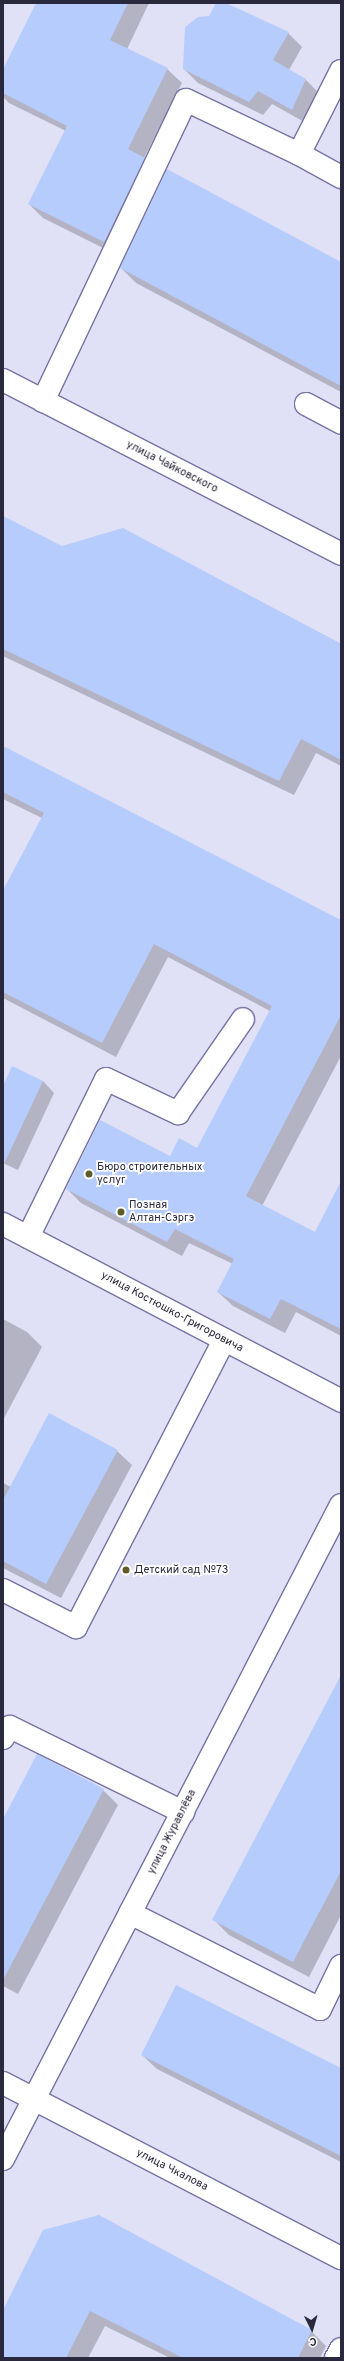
<!DOCTYPE html>
<html>
<head>
<meta charset="utf-8">
<style>
	body { margin:0 }
	#map { position:relative; width:344px; height:2361px; overflow:hidden; background:#e0e0f6; font-family:Overpass,sans-serif }
	div>[style] { position:absolute }
	.shadow>* { inset:0; background:#0003 }
	.building>* { inset:0; background:#b6ccfd }
	.roads { filter:drop-shadow(1px 0 #7673a4) drop-shadow(-1px 0 #7673a4) drop-shadow(0 1px #7673a4) drop-shadow(0 -1px #7673a4) }
	.lane>* { height:22px; margin:-11px; padding:0 11px; transform-origin:11px; border-radius:11px; background:#fff }
	.street>* { height:22px; margin:-11px; padding:0 11px; transform-origin:11px; border-radius:11px; background:#fff }
	.secondary>* { height:22px; margin:-11px; padding:0 11px; transform-origin:11px; border-radius:11px; background:#fff }
	.dots>* { width:11px; height:11px; translate:-50% -50%; box-sizing:border-box; border:2px solid #fff; border-radius:50% }
	span { translate:-50% -50%; white-space:nowrap; text-align:center; line-height:1.15; -webkit-text-stroke:3.5px #fff; paint-order:stroke }
	.street-label { font-size:11px; color:#29283c }
	.poi-label { font-size:11px; color:#29283c }
	.left { translate:0 -50%; text-align:left }
	.frame { position:absolute; inset:0; border:4px solid #29283c; pointer-events:none }
	.north { position:absolute; left:292px; top:2309px; width:40px; height:40px; -webkit-text-stroke:3px #fff; paint-order:stroke; rotate:175deg; font-size:11px; font-weight:700; line-height:16px; text-align:center; color:#29283c }
	.north::after { content:''; display:block; margin:auto; width:14px; height:18px; background:#29283c; clip-path:polygon(50% 0,100% 100%,50% 72%,0 100%) }
</style>
</head>
<body>
<div id="map">
	<div class="shadow">
		<i style="clip-path:polygon(37px 3px,149px 3px,127px 49px,167px 69px,182px 83px,144px 158px,159px 173px,119px 256px,43px 218px,29px 204px,66px 131px,9px 103px,3px 97px,3px 71px)"></i>
		<i style="clip-path:polygon(217px 3px,224px 3px,288px 33px,302px 47px,289px 70px,306px 80px,320px 94px,306px 123px,272px 104px,263px 115px,198px 83px,184px 69px)"></i>
		<i style="clip-path:polygon(341px 263px,341px 392px,136px 283px,121px 268px)"></i>
		<i style="clip-path:polygon(3px 517px,62px 547px,123px 529px,341px 644px,341px 766px,316px 753px,294px 795px,3px 656px)"></i>
		<i style="clip-path:polygon(3px 747px,341px 921px,341px 1056px,262px 1206px,315px 1233px,341px 1183px,341px 1336px,296px 1312px,285px 1333px,233px 1306px,218px 1292px,233px 1264px,189px 1243px,182px 1256px,81px 1203px,67px 1189px,197px 1150px,270px 1011px,168px 957px,116px 1057px,3px 998px,3px 892px,42px 818px,3px 799px)"></i>
		<i style="clip-path:polygon(43px 1081px,54px 1093px,18px 1170px,3px 1163px,3px 1088px)"></i>
		<i style="clip-path:polygon(3px 1319px,27px 1332px,42px 1347px,3px 1420px)"></i>
		<i style="clip-path:polygon(117px 1451px,132px 1465px,61px 1598px,3px 1568px,3px 1483px,11px 1487px)"></i>
		<i style="clip-path:polygon(341px 1677px,341px 1915px,309px 1977px,229px 1935px,214px 1920px)"></i>
		<i style="clip-path:polygon(103px 1790px,118px 1805px,18px 1994px,3px 1986px,3px 1821px)"></i>
		<i style="clip-path:polygon(142px 2055px,341px 2069px,341px 2162px,157px 2069px)"></i>
		<i style="clip-path:polygon(44px 2231px,311px 2331px,326px 2346px,320px 2358px,170px 2358px,105px 2326px,88px 2358px,31px 2358px)"></i>
	</div>
	<div class="building">
		<i style="clip-path:polygon(36px 3px,128px 3px,110px 40px,168px 68px,128px 149px,145px 158px,104px 242px,28px 204px,67px 126px,3px 93px,3px 69px)"></i>
		<i style="clip-path:polygon(216px 3px,226px 3px,289px 32px,273px 60px,306px 79px,292px 110px,258px 91px,249px 102px,183px 69px,185px 27px,198px 17px,209px 16px)"></i>
		<i style="clip-path:polygon(167px 169px,341px 262px,341px 386px,120px 268px)"></i>
		<i style="clip-path:polygon(3px 516px,62px 546px,123px 528px,341px 644px,341px 760px,301px 739px,279px 781px,3px 649px)"></i>
		<i style="clip-path:polygon(3px 746px,341px 920px,341px 1015px,246px 1196px,315px 1232px,341px 1181px,341px 1329px,281px 1299px,270px 1319px,217px 1292px,234px 1259px,175px 1229px,167px 1242px,66px 1189px,100px 1120px,170px 1156px,179px 1138px,197px 1148px,272px 1006px,154px 944px,102px 1043px,3px 992px,3px 890px,44px 813px,3px 792px)"></i>
		<i style="clip-path:polygon(12px 1066px,43px 1081px,3px 1166px,3px 1086px)"></i>
		<i style="clip-path:polygon(49px 1413px,118px 1450px,46px 1584px,3px 1561px,3px 1500px)"></i>
		<i style="clip-path:polygon(341px 1675px,341px 1871px,293px 1962px,212px 1920px)"></i>
		<i style="clip-path:polygon(37px 1754px,104px 1789px,3px 1980px,3px 1819px)"></i>
		<i style="clip-path:polygon(176px 1985px,341px 2068px,341px 2156px,141px 2055px)"></i>
		<i style="clip-path:polygon(99px 2215px,312px 2330px,298px 2358px,183px 2358px,90px 2311px,66px 2358px,3px 2358px,3px 2310px,43px 2230px)"></i>
	</div>
	<div class="roads">
		<div class="lane">
			<i style="left:299px;top:154px;width:48px;rotate:28.7deg"></i>
			<i style="left:43px;top:401px;width:333px;rotate:-64.6deg"></i>
			<i style="left:186px;top:100px;width:125px;rotate:25.5deg"></i>
			<i style="left:299px;top:154px;width:93px;rotate:-63.2deg"></i>
			<i style="left:306px;top:404px;width:40px;rotate:28deg"></i>
			<i style="left:28px;top:1237px;width:176px;rotate:-63.7deg"></i>
			<i style="left:106px;top:1079px;width:80px;rotate:25.3deg"></i>
			<i style="left:178px;top:1113px;width:114px;rotate:-55.3deg"></i>
			<i style="left:3px;top:1590px;width:82px;rotate:26.9deg"></i>
			<i style="left:76px;top:1627px;width:323px;rotate:-62.7deg"></i>
			<i style="left:3px;top:1738px;width:13px;rotate:-58deg"></i>
			<i style="left:10px;top:1727px;width:193px;rotate:26.2deg"></i>
			<i style="left:130px;top:1913px;width:213px;rotate:26.8deg"></i>
			<i style="left:320px;top:2009px;width:48px;rotate:-64deg"></i>
			<i style="left:336px;top:2358px;width:10px;rotate:-61deg"></i>
		</div>
		<div class="street">
			<i style="left:3px;top:380px;width:380px;rotate:27.2deg"></i>
			<i style="left:3px;top:1224px;width:382px;rotate:27.6deg"></i>
			<i style="left:3px;top:2159px;width:736px;rotate:-62.67deg"></i>
		</div>
		<div class="secondary">
			<i style="left:3px;top:2083px;width:381px;rotate:27.4deg"></i>
		</div>
	</div>
	<div class="dots">
		<i style="left:89px;top:1174px;background:#5d5b28"></i>
		<i style="left:121px;top:1212px;background:#5d5b28"></i>
		<i style="left:126px;top:1570px;background:#5d5b28"></i>
	</div>
	<div class="street-label">
		<span style="left:172px;top:467px;rotate:27deg">улица Чайковского</span>
		<span style="left:172px;top:1312px;rotate:28deg">улица Костюшко-Григоровича</span>
		<span style="left:172px;top:1832px;rotate:-63deg">улица Журавлёва</span>
		<span style="left:172px;top:2170px;rotate:27deg">улица Чкалова</span>
	</div>
	<div class="poi-label">
		<span class="left" style="left:97px;top:1174px">Бюро строительных<br>услуг</span>
		<span class="left" style="left:129px;top:1212px">Позная<br>Алтан-Сэргэ</span>
		<span class="left" style="left:134px;top:1570px">Детский сад №73</span>
	</div>
	<div class="frame"></div>
	<div class="north">С</div>
</div>
</body>
</html>
